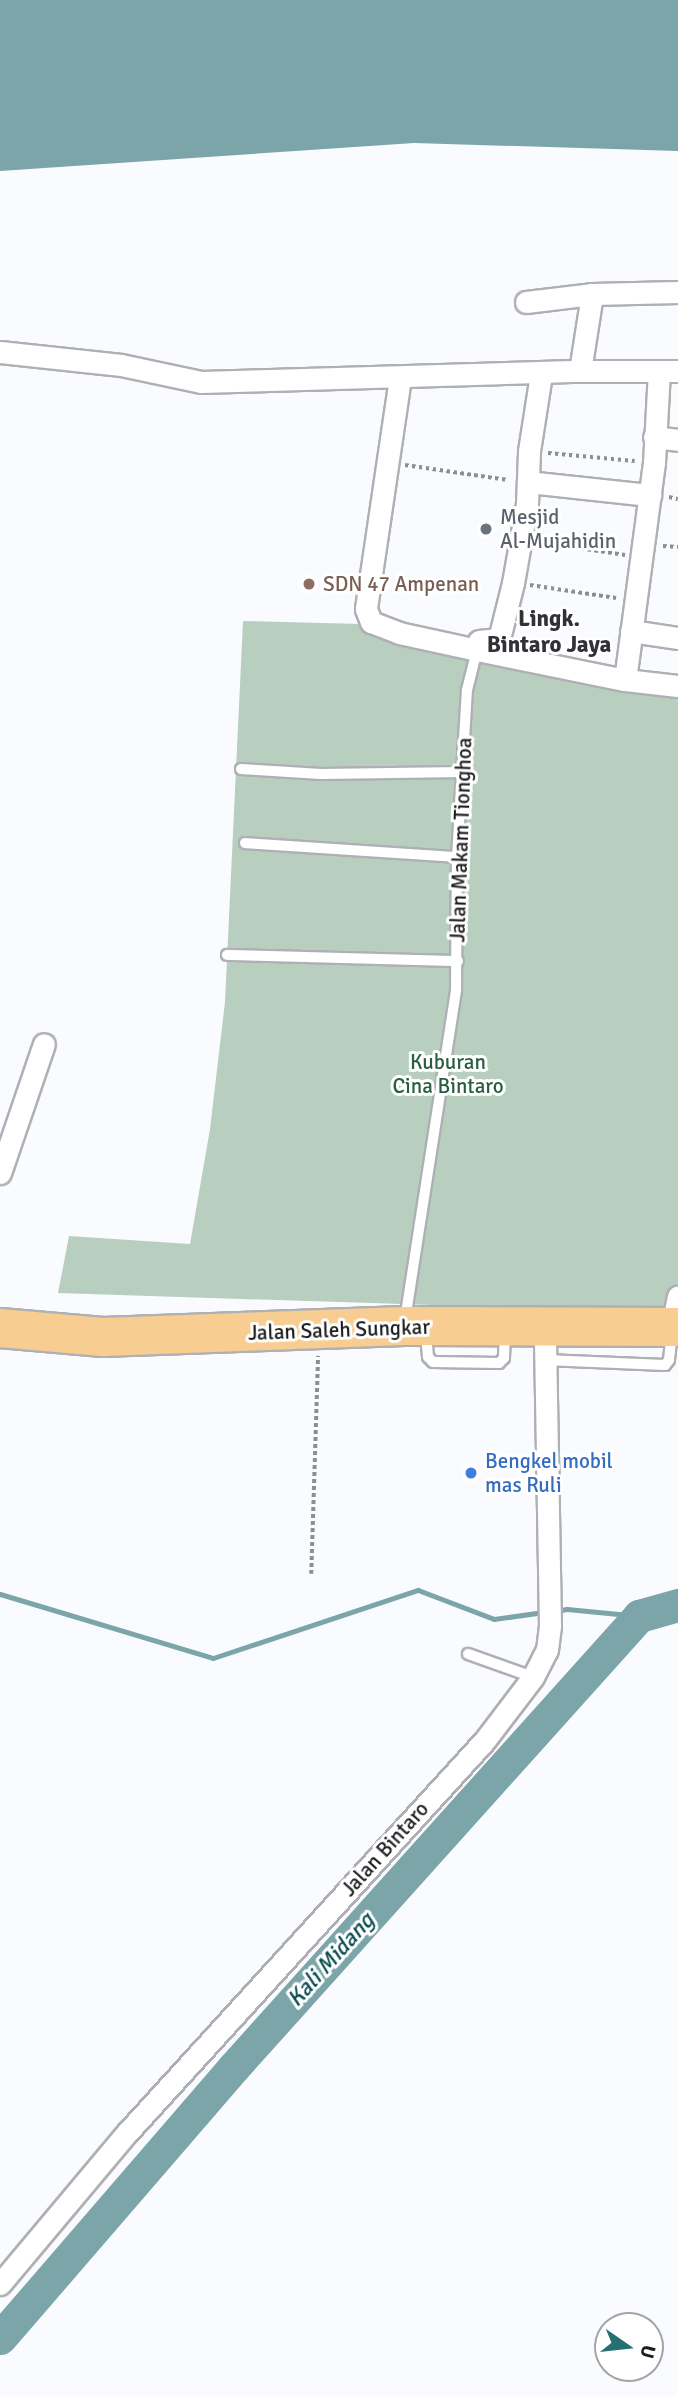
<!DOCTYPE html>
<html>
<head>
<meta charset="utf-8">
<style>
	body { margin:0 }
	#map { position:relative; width:678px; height:2396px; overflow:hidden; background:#fafbfe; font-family:Signika,sans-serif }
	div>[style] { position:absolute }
	.green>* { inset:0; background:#b8cfbf }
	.water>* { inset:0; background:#7ba5a8 }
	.stream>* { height:5px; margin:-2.5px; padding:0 2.5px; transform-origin:2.5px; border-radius:2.5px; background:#7ba5a8 }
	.river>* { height:33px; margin:-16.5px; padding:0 16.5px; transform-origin:16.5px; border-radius:16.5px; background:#7ba5a8 }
	.path>* { height:3.5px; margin-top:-1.75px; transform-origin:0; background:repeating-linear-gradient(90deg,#8d8e90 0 3.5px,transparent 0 7px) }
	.roads { filter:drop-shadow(2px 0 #afb0b5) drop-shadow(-2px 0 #afb0b5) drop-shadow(0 2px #afb0b5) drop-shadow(0 -2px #afb0b5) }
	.lane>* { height:10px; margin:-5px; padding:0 5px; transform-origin:5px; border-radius:5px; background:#fff }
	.street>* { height:21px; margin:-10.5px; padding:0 10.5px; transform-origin:10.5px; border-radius:10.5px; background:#fff }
	.highway>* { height:38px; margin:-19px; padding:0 19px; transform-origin:19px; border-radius:19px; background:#f7cd92 }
	.dots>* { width:19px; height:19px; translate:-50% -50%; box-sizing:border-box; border:4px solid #fff; border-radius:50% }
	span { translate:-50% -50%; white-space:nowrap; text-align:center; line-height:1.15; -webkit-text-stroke:6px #fff; paint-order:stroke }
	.worship-label { font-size:21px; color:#5b616d }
	.left { translate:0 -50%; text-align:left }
	.education-label { font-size:21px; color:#785e54 }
	.street-label { font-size:21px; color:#1c1c1e }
	.park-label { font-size:21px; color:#2a5e40 }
	.shop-label { font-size:21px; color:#366cbe }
	.neighbourhood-label { font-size:23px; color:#313236; font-weight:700 }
	.water-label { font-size:23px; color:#094b4f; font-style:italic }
	.north { position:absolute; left:594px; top:2312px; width:70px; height:70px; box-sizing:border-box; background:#fff; border:2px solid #a4a4a5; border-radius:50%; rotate:104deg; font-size:19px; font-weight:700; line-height:28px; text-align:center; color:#1c1c1e }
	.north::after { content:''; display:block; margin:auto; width:24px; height:32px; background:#257073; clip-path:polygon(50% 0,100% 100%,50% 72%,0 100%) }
</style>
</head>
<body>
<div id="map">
	<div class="green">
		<i style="clip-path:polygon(243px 621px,362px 624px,413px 645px,678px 698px,678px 1313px,58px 1293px,69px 1236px,190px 1244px,210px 1129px,225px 1002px)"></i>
	</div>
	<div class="water">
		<i style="clip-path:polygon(0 0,678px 0,678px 151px,414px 143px,0 171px)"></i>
	</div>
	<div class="stream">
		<i style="left:0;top:1594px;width:222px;rotate:16.7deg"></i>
		<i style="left:213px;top:1658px;width:216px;rotate:-18.4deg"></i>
		<i style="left:418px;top:1590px;width:81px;rotate:20.9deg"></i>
		<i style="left:494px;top:1619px;width:50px;rotate:-8deg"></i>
		<i style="left:554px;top:1611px;width:13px;rotate:-9deg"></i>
		<i style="left:567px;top:1609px;width:72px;rotate:5.6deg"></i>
	</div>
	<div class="river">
		<i style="left:0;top:2338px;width:357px;rotate:-49.2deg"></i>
		<i style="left:233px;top:2068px;width:608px;rotate:-48.07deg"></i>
		<i style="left:639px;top:1616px;width:41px;rotate:-15.8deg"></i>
	</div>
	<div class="path">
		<i style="left:548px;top:453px;width:87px;rotate:5.3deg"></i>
		<i style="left:405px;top:465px;width:104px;rotate:8.3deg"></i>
		<i style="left:669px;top:497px;width:9px;rotate:13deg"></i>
		<i style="left:539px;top:542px;width:87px;rotate:8.6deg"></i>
		<i style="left:663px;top:546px;width:15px;rotate:4deg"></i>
		<i style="left:530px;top:585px;width:87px;rotate:8.6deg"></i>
		<i style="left:311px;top:1574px;width:218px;rotate:-88.2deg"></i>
	</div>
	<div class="roads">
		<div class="lane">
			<i style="left:241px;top:769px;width:80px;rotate:3.6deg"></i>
			<i style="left:321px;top:774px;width:141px;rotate:-0.8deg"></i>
			<i style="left:245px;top:843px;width:212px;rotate:3.8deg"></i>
			<i style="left:227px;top:955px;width:231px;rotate:1.5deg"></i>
			<i style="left:405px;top:1320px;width:335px;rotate:-81.2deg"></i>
			<i style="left:456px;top:989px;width:132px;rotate:-89.6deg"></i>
			<i style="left:457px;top:857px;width:167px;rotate:-86.6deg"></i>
			<i style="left:467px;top:690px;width:41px;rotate:-76deg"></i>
			<i style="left:426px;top:1334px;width:23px;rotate:85deg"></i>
			<i style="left:428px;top:1357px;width:7px;rotate:45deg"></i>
			<i style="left:433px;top:1362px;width:66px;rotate:0.9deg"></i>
			<i style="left:499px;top:1363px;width:7px;rotate:-45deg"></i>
			<i style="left:504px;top:1358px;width:27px;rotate:-88deg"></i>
			<i style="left:545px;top:1360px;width:120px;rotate:2.4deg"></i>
			<i style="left:665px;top:1365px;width:6px;rotate:-51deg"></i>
			<i style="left:669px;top:1360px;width:28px;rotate:-84deg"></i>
			<i style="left:468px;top:1654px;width:69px;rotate:19.5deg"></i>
		</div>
		<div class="street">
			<i style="left:526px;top:302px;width:66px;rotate:-6.9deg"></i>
			<i style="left:0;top:352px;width:122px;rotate:6.1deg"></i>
			<i style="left:121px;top:365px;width:82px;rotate:12deg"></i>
			<i style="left:201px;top:382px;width:379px;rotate:-1.7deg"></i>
			<i style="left:580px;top:371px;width:98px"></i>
			<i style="left:580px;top:371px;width:78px;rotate:-81.1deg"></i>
			<i style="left:592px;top:294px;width:86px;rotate:-1.3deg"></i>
			<i style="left:400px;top:378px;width:233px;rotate:98.4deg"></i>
			<i style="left:366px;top:609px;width:14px;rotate:69deg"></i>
			<i style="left:371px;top:622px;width:30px;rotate:21deg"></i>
			<i style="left:399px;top:633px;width:80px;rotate:12.3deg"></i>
			<i style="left:477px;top:650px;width:151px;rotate:11.5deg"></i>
			<i style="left:625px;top:680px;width:53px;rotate:6.5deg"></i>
			<i style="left:654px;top:437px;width:24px;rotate:7deg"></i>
			<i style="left:528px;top:482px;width:123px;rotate:6.1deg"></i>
			<i style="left:631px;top:631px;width:48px;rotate:8.5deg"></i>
			<i style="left:477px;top:650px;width:9px;rotate:-77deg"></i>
			<i style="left:479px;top:641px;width:20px;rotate:-6deg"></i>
			<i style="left:499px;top:639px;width:58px;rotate:-76deg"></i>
			<i style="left:513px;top:583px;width:80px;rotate:-80deg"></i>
			<i style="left:527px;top:504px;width:53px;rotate:-87.8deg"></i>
			<i style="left:529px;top:451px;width:78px;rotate:-81.1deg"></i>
			<i style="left:625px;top:680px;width:219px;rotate:-82.4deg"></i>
			<i style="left:654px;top:463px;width:92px;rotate:-86.9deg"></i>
			<i style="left:0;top:1173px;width:136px;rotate:-71.2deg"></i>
			<i style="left:672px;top:1327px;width:31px;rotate:-79deg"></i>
			<i style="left:0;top:2284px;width:194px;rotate:-50deg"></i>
			<i style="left:125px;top:2135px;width:534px;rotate:-47.65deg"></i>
			<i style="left:485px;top:1740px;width:79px;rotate:-52.7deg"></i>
			<i style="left:533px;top:1677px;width:30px;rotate:-63deg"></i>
			<i style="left:547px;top:1650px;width:24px;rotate:-83deg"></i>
			<i style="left:550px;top:1626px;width:299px;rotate:-91deg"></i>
		</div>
		<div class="highway">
			<i style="left:0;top:1328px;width:103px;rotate:5deg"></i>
			<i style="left:103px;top:1337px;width:301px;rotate:-2.1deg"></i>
			<i style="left:404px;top:1326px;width:274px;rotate:0.2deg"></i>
		</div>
	</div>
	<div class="dots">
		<i style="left:486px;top:529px;background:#6b7280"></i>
		<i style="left:309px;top:584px;background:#8d6e63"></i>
		<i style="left:471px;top:1473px;background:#3f7fe0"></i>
	</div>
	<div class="worship-label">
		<span class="left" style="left:500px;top:529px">Mesjid<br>Al-Mujahidin</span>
	</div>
	<div class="education-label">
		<span class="left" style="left:323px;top:584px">SDN 47 Ampenan</span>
	</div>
	<div class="street-label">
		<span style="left:461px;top:840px;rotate:-88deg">Jalan Makam Tionghoa</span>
		<span style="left:339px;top:1330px;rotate:-2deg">Jalan Saleh Sungkar</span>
		<span style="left:385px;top:1849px;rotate:-48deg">Jalan Bintaro</span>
	</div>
	<div class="park-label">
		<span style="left:448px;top:1074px">Kuburan<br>Cina Bintaro</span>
	</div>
	<div class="shop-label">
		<span class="left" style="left:485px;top:1473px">Bengkel mobil<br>mas Ruli</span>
	</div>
	<div class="neighbourhood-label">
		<span style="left:549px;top:632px">Lingk.<br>Bintaro Jaya</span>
	</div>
	<div class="water-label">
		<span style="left:331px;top:1960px;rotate:-48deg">Kali Midang</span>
	</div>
	<div class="north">U</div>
</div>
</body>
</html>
